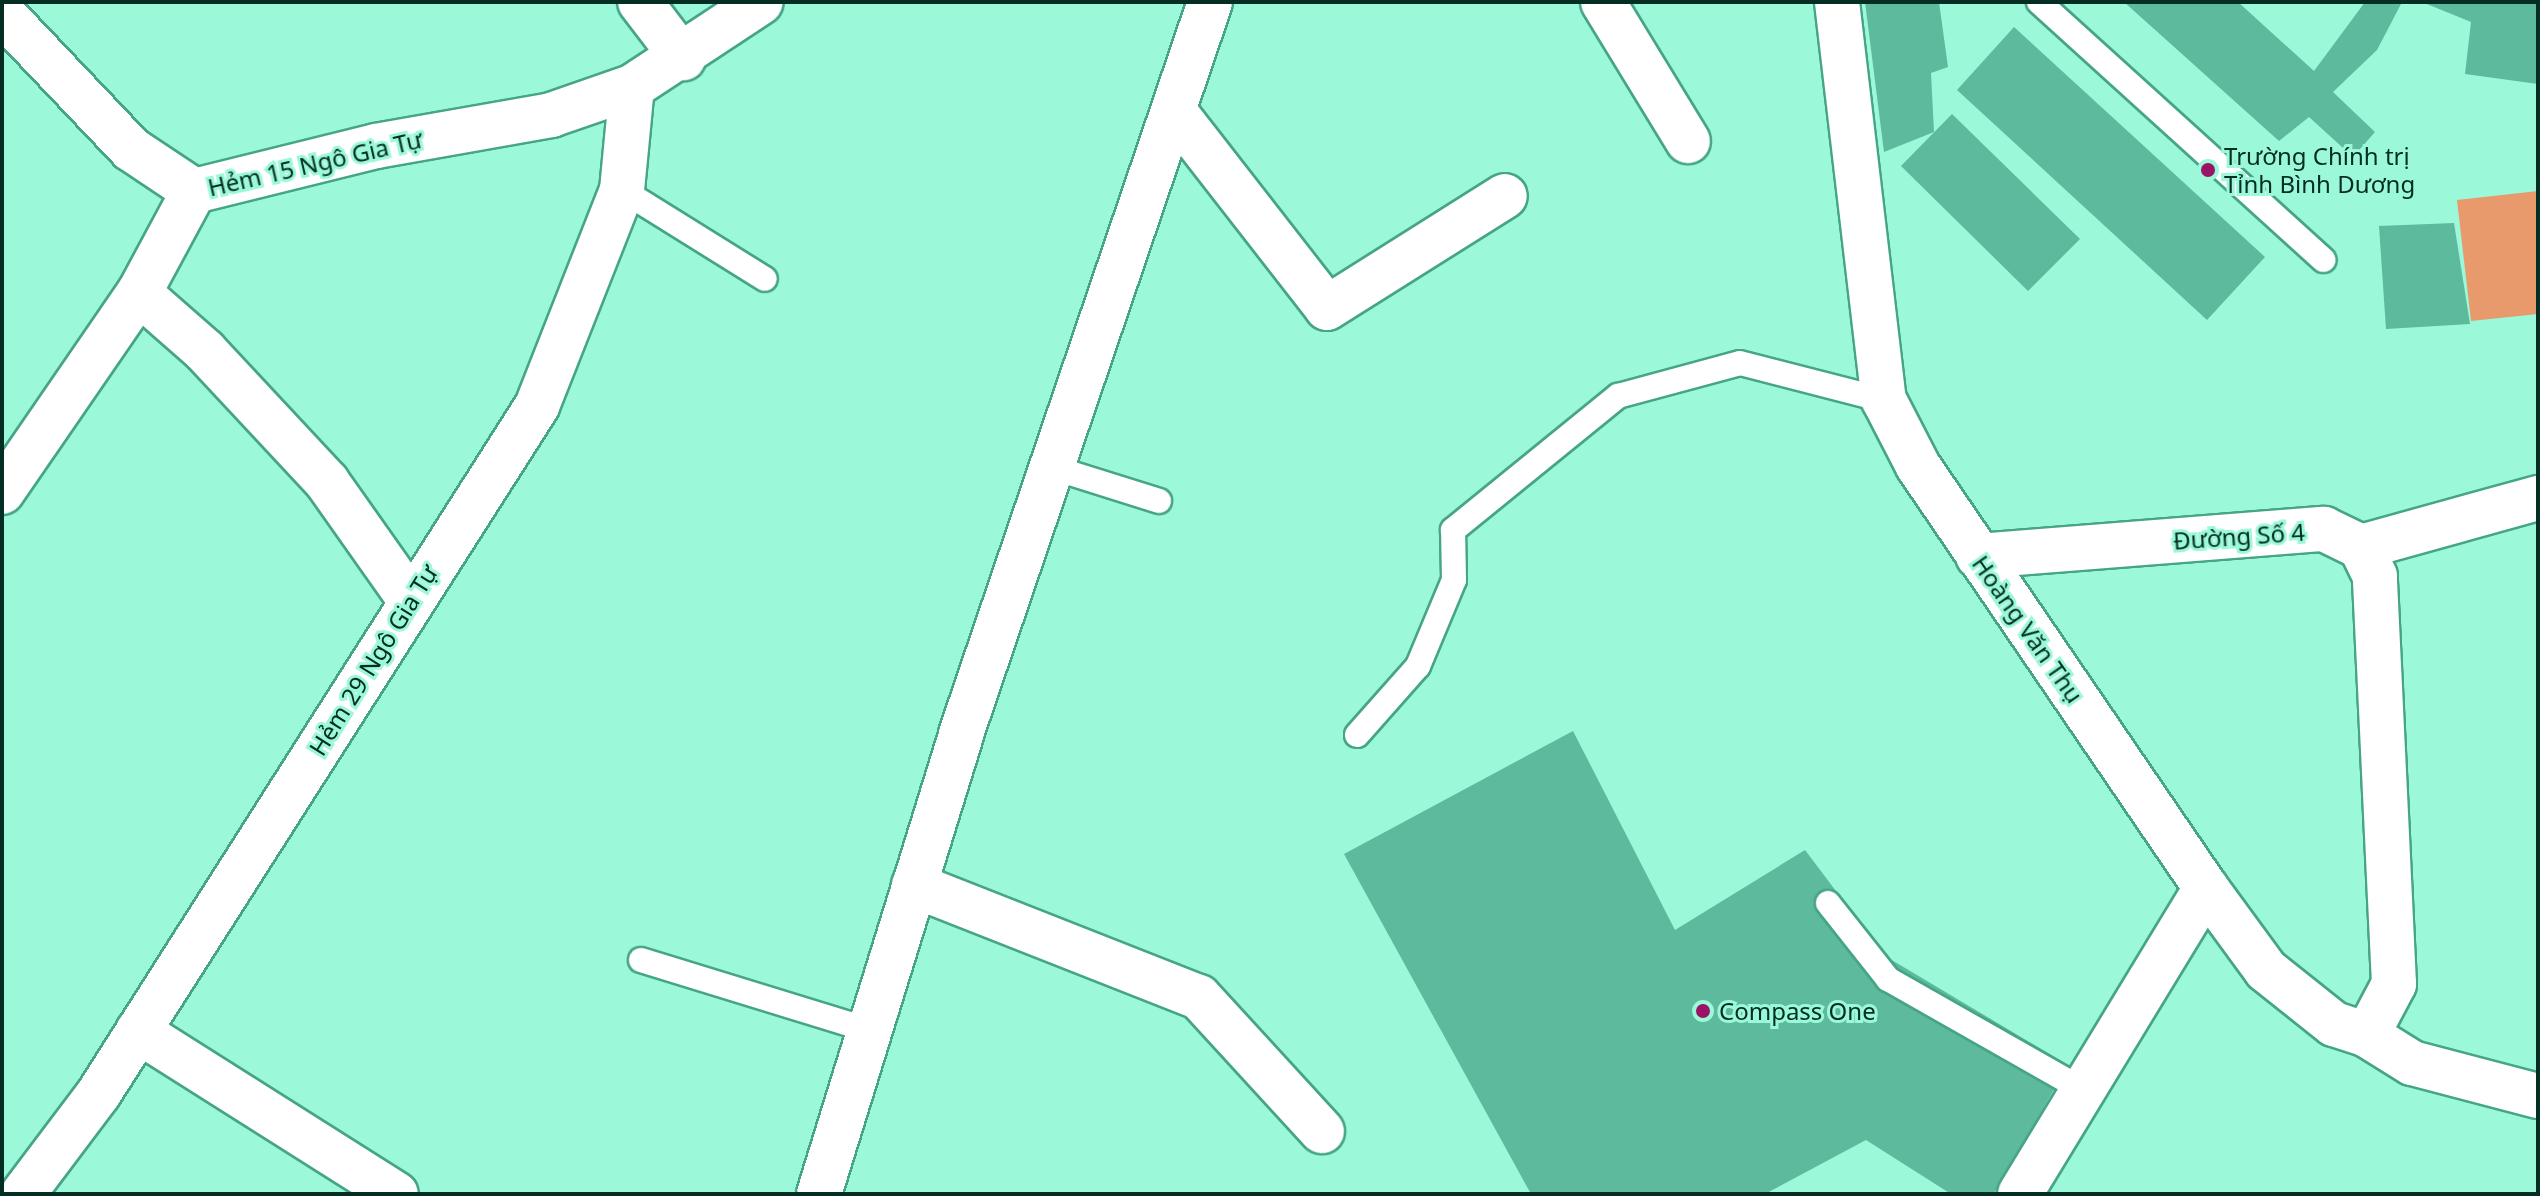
<!DOCTYPE html>
<html>
<head>
<meta charset="utf-8">
<style>
	body { margin:0 }
	#map { position:relative; width:2540px; height:1196px; overflow:hidden; background:#9bf8d9; font-family:"Noto Sans",sans-serif }
	div>[style] { position:absolute }
	.green>* { inset:0; background:#e89a6c }
	.building>* { inset:0; background:#5dba9d }
	.roads { filter:drop-shadow(2px 0 #46a488) drop-shadow(-2px 0 #46a488) drop-shadow(0 2px #46a488) drop-shadow(0 -2px #46a488) }
	.lane>* { height:24px; margin:-12px; padding:0 12px; transform-origin:12px; border-radius:12px; background:#fff }
	.street>* { height:44px; margin:-22px; padding:0 22px; transform-origin:22px; border-radius:22px; background:#fff }
	.secondary>* { height:44px; margin:-22px; padding:0 22px; transform-origin:22px; border-radius:22px; background:#fff }
	.dots>* { width:22px; height:22px; translate:-50% -50%; box-sizing:border-box; border:4px solid #9bf8d9; border-radius:50% }
	span { translate:-50% -50%; white-space:nowrap; text-align:center; line-height:1.15; -webkit-text-stroke:6px #9bf8d9; paint-order:stroke }
	.poi-label { font-size:24px; color:#042e23 }
	.left { translate:0 -50%; text-align:left }
	.street-label { font-size:24px; color:#042e23 }
	.frame { position:absolute; inset:0; border:4px solid #042e23; pointer-events:none }
</style>
</head>
<body>
<div id="map">
	<div class="green">
		<i style="clip-path:polygon(2538px 191px,2538px 314px,2471px 321px,2457px 200px)"></i>
	</div>
	<div class="building">
		<i style="clip-path:polygon(1865px 2px,1939px 2px,1948px 67px,1931px 73px,1934px 132px,1884px 152px)"></i>
		<i style="clip-path:polygon(2124px 2px,2238px 2px,2314px 71px,2365px 2px,2402px 2px,2377px 50px,2333px 92px,2375px 132px,2353px 157px,2309px 117px,2279px 141px)"></i>
		<i style="clip-path:polygon(2422px 2px,2538px 2px,2538px 84px,2465px 74px,2471px 22px)"></i>
		<i style="clip-path:polygon(2014px 27px,2265px 257px,2207px 320px,1957px 90px)"></i>
		<i style="clip-path:polygon(1952px 114px,2080px 239px,2028px 291px,1901px 166px)"></i>
		<i style="clip-path:polygon(2454px 223px,2470px 324px,2386px 329px,2379px 226px)"></i>
		<i style="clip-path:polygon(1573px 731px,1675px 930px,1805px 850px,1885px 956px,2068px 1065px,1994px 1194px,1951px 1194px,1866px 1140px,1765px 1194px,1531px 1194px,1344px 854px)"></i>
	</div>
	<div class="roads">
		<div class="lane">
			<i style="left:2039px;top:2px;width:384px;rotate:42.2deg"></i>
			<i style="left:622px;top:190px;width:168px;rotate:31.9deg"></i>
			<i style="left:1054px;top:468px;width:110px;rotate:17.4deg"></i>
			<i style="left:1357px;top:735px;width:92px;rotate:-48.5deg"></i>
			<i style="left:1418px;top:666px;width:93px;rotate:-67.3deg"></i>
			<i style="left:1454px;top:580px;width:50px;rotate:-91.1deg"></i>
			<i style="left:1453px;top:530px;width:213px;rotate:-39.1deg"></i>
			<i style="left:1618px;top:396px;width:126px;rotate:-15.1deg"></i>
			<i style="left:1740px;top:363px;width:149px;rotate:14.4deg"></i>
			<i style="left:1828px;top:903px;width:97px;rotate:51.7deg"></i>
			<i style="left:1888px;top:979px;width:224px;rotate:29.6deg"></i>
			<i style="left:641px;top:960px;width:239px;rotate:17.1deg"></i>
		</div>
		<div class="street">
			<i style="left:640px;top:2px;width:71px;rotate:52.5deg"></i>
			<i style="left:1603px;top:2px;width:163px;rotate:58.6deg"></i>
			<i style="left:2px;top:13px;width:187px;rotate:46.5deg"></i>
			<i style="left:131px;top:149px;width:76px;rotate:33.7deg"></i>
			<i style="left:1177px;top:115px;width:244px;rotate:52.1deg"></i>
			<i style="left:1327px;top:308px;width:210px;rotate:-32.2deg"></i>
			<i style="left:139px;top:293px;width:88px;rotate:41.3deg"></i>
			<i style="left:205px;top:351px;width:179px;rotate:47deg"></i>
			<i style="left:327px;top:482px;width:146px;rotate:54.8deg"></i>
			<i style="left:2px;top:492px;width:242px;rotate:-55.5deg"></i>
			<i style="left:139px;top:293px;width:116px;rotate:-61.7deg"></i>
			<i style="left:194px;top:191px;width:187px;rotate:-13.9deg"></i>
			<i style="left:376px;top:146px;width:178px;rotate:-10deg"></i>
			<i style="left:551px;top:115px;width:86px;rotate:-19.1deg"></i>
			<i style="left:632px;top:87px;width:154px;rotate:-33.4deg"></i>
			<i style="left:1978px;top:556px;width:347px;rotate:-4.5deg"></i>
			<i style="left:2324px;top:529px;width:41px;rotate:25.9deg"></i>
			<i style="left:2361px;top:547px;width:184px;rotate:-15.5deg"></i>
			<i style="left:914px;top:885px;width:306px;rotate:21.5deg"></i>
			<i style="left:1199px;top:997px;width:182px;rotate:47.5deg"></i>
			<i style="left:2206px;top:888px;width:102px;rotate:53.8deg"></i>
			<i style="left:2266px;top:970px;width:87px;rotate:38.5deg"></i>
			<i style="left:2334px;top:1024px;width:35px;rotate:18deg"></i>
			<i style="left:2367px;top:1035px;width:58px;rotate:-62.1deg"></i>
			<i style="left:2394px;top:984px;width:408px;rotate:-92.7deg"></i>
			<i style="left:2375px;top:576px;width:32px;rotate:-116deg"></i>
			<i style="left:138px;top:1031px;width:305px;rotate:32.3deg"></i>
			<i style="left:2367px;top:1035px;width:53px;rotate:31.9deg"></i>
			<i style="left:2412px;top:1063px;width:130px;rotate:14.7deg"></i>
			<i style="left:23px;top:1194px;width:126px;rotate:-53deg"></i>
			<i style="left:99px;top:1093px;width:815px;rotate:-57.48deg"></i>
			<i style="left:537px;top:406px;width:232px;rotate:-68.5deg"></i>
			<i style="left:622px;top:190px;width:103px;rotate:-84.5deg"></i>
			<i style="left:819px;top:1194px;width:481px;rotate:-72.8deg"></i>
			<i style="left:961px;top:734px;width:773px;rotate:-71.21deg"></i>
		</div>
		<div class="secondary">
			<i style="left:1837px;top:2px;width:401px;rotate:83.3deg"></i>
			<i style="left:1884px;top:400px;width:74px;rotate:62.7deg"></i>
			<i style="left:1918px;top:466px;width:511px;rotate:55.69deg"></i>
			<i style="left:2206px;top:888px;width:358px;rotate:121.3deg"></i>
		</div>
	</div>
	<div class="dots">
		<i style="left:2208px;top:170px;background:#9b1365"></i>
		<i style="left:1703px;top:1011px;background:#9b1365"></i>
	</div>
	<div class="poi-label">
		<span class="left" style="left:2224px;top:170px">Trường Chính trị<br>Tỉnh Bình Dương</span>
		<span class="left" style="left:1719px;top:1011px">Compass One</span>
	</div>
	<div class="street-label">
		<span style="left:315px;top:163px;rotate:-13deg">Hẻm 15 Ngô Gia Tự</span>
		<span style="left:2239px;top:536px;rotate:-4deg">Đường Số 4</span>
		<span style="left:2028px;top:629px;rotate:55deg">Hoàng Văn Thụ</span>
		<span style="left:373px;top:660px;rotate:-58deg">Hẻm 29 Ngô Gia Tự</span>
	</div>
	<div class="frame"></div>
</div>
</body>
</html>
